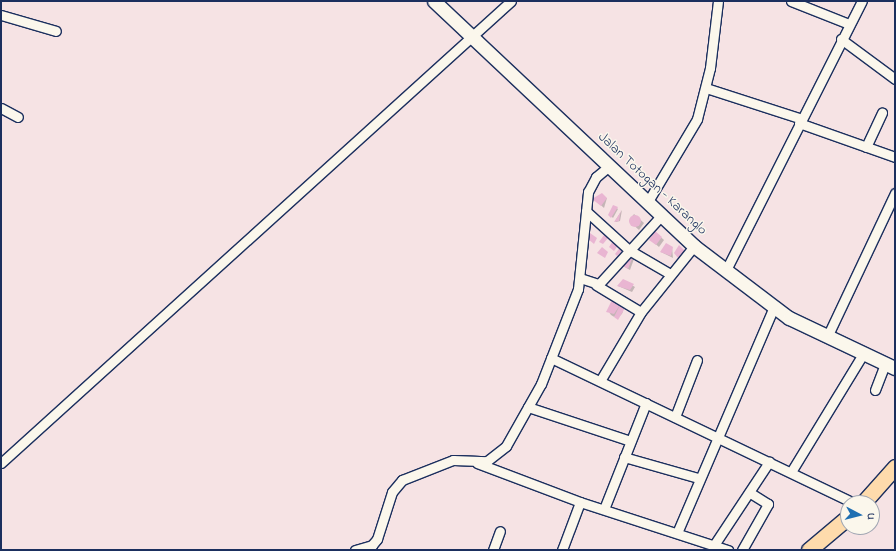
<!DOCTYPE html>
<html>
<head>
<meta charset="utf-8">
<style>
	body { margin:0 }
	#map { position:relative; width:896px; height:551px; overflow:hidden; background:#f6e3e4; font-family:"Indie Flower",sans-serif }
	div>[style] { position:absolute }
	.shadow>* { inset:0; background:#0003 }
	.round { border-radius:50% }
	.building>* { inset:0; background:#e9b5d2 }
	.roads { filter:drop-shadow(1px 0 #1b2f5e) drop-shadow(-1px 0 #1b2f5e) drop-shadow(0 1px #1b2f5e) drop-shadow(0 -1px #1b2f5e) }
	.street>* { height:9px; margin:-4.5px; padding:0 4.5px; transform-origin:4.5px; border-radius:4.5px; background:#fbf7ec }
	.secondary>* { height:13px; margin:-6.5px; padding:0 6.5px; transform-origin:6.5px; border-radius:6.5px; background:#fbf7ec }
	.primary>* { height:15px; margin:-7.5px; padding:0 7.5px; transform-origin:7.5px; border-radius:7.5px; background:#fedbac }
	span { translate:-50% -50%; white-space:nowrap; text-align:center; line-height:1.15; -webkit-text-stroke:3px #fbf7ec; paint-order:stroke }
	.street-label { font-size:14px; color:#1b2f5e }
	.frame { position:absolute; inset:0; border:2px solid #1b2f5e; pointer-events:none }
	.north { position:absolute; left:840px; top:495px; width:40px; height:40px; box-sizing:border-box; background:#fbf7ec; border:1px solid #a1a7b3; border-radius:50%; rotate:97deg; font-size:11px; font-weight:700; line-height:16px; text-align:center; color:#1b2f5e }
	.north::after { content:''; display:block; margin:auto; width:14px; height:18px; background:#1f6fb2; clip-path:polygon(50% 0,100% 100%,50% 72%,0 100%) }
</style>
</head>
<body>
<div id="map">
	<div class="shadow">
		<i style="clip-path:polygon(607px 198px,604px 208px,594px 199px)"></i>
		<i style="clip-path:polygon(614px 206px,618px 209px,613px 218px,609px 214px)"></i>
		<i style="clip-path:polygon(622px 210px,620px 221px,616px 222px,615px 221px)"></i>
		<i style="clip-path:polygon(634px 214px,644px 223px,639px 230px,629px 221px)"></i>
		<i style="clip-path:polygon(655px 232px,664px 240px,659px 247px,653px 242px)"></i>
		<i style="clip-path:polygon(672px 247px,673px 258px,661px 252px)"></i>
		<i style="clip-path:polygon(632px 257px,634px 259px,630px 270px,623px 266px)"></i>
		<i style="clip-path:polygon(623px 280px,635px 287px,632px 292px,618px 286px)"></i>
		<i class="round" style="left:609px;top:303px;width:14px;height:14px"></i>
	</div>
	<div class="building">
		<i style="clip-path:polygon(602px 193px,607px 198px,601px 206px,592px 199px)"></i>
		<i style="clip-path:polygon(613px 205px,618px 207px,611px 218px,608px 215px)"></i>
		<i style="clip-path:polygon(621px 209px,619px 221px,614px 222px,620px 213px)"></i>
		<i class="round" style="left:629px;top:215px;width:12px;height:12px"></i>
		<i style="clip-path:polygon(655px 231px,662px 237px,656px 245px,649px 240px)"></i>
		<i style="clip-path:polygon(590px 233px,597px 238px,594px 244px,588px 239px)"></i>
		<i style="clip-path:polygon(604px 235px,608px 238px,603px 244px,599px 242px)"></i>
		<i style="clip-path:polygon(613px 241px,619px 244px,614px 251px,609px 247px)"></i>
		<i style="clip-path:polygon(666px 243px,673px 247px,671px 256px,660px 252px)"></i>
		<i style="clip-path:polygon(622px 245px,624px 249px,617px 256px,615px 254px)"></i>
		<i style="clip-path:polygon(679px 245px,685px 251px,678px 258px,674px 253px)"></i>
		<i style="clip-path:polygon(602px 247px,608px 252px,605px 258px,597px 253px)"></i>
		<i style="clip-path:polygon(628px 254px,633px 256px,628px 269px,620px 264px)"></i>
		<i style="clip-path:polygon(623px 279px,634px 284px,630px 290px,617px 286px)"></i>
		<i style="clip-path:polygon(612px 300px,620px 305px,614px 314px,606px 312px)"></i>
		<i style="clip-path:polygon(620px 305px,625px 308px,618px 320px,614px 317px)"></i>
	</div>
	<div class="roads">
		<div class="street">
			<i style="left:791px;top:1px;width:62px;rotate:21.6deg"></i>
			<i style="left:1px;top:15px;width:57px;rotate:16.2deg"></i>
			<i style="left:841px;top:39px;width:67px;rotate:36.5deg"></i>
			<i style="left:706px;top:88px;width:101px;rotate:17.9deg"></i>
			<i style="left:1px;top:108px;width:19px;rotate:28deg"></i>
			<i style="left:799px;top:123px;width:102px;rotate:19.5deg"></i>
			<i style="left:866px;top:147px;width:38px;rotate:-65deg"></i>
			<i style="left:647px;top:203px;width:98px;rotate:-59.2deg"></i>
			<i style="left:697px;top:119px;width:53px;rotate:-75.7deg"></i>
			<i style="left:710px;top:68px;width:67px;rotate:-83.2deg"></i>
			<i style="left:586px;top:211px;width:58px;rotate:42.2deg"></i>
			<i style="left:629px;top:250px;width:48px;rotate:30.3deg"></i>
			<i style="left:726px;top:270px;width:301px;rotate:-63.2deg"></i>
			<i style="left:580px;top:278px;width:20px;rotate:18deg"></i>
			<i style="left:599px;top:284px;width:91px;rotate:-47.7deg"></i>
			<i style="left:596px;top:285px;width:52px;rotate:31deg"></i>
			<i style="left:827px;top:337px;width:159px;rotate:-64.7deg"></i>
			<i style="left:551px;top:358px;width:336px;rotate:25.6deg"></i>
			<i style="left:600px;top:381px;width:80px;rotate:-59.3deg"></i>
			<i style="left:641px;top:312px;width:85px;rotate:-51.2deg"></i>
			<i style="left:875px;top:390px;width:28px;rotate:-69deg"></i>
			<i style="left:528px;top:407px;width:108px;rotate:18.4deg"></i>
			<i style="left:675px;top:417px;width:61px;rotate:-68.9deg"></i>
			<i style="left:624px;top:457px;width:77px;rotate:15.8deg"></i>
			<i style="left:1px;top:463px;width:688px;rotate:-42.17deg"></i>
			<i style="left:477px;top:463px;width:110px;rotate:20.7deg"></i>
			<i style="left:580px;top:502px;width:156px;rotate:18deg"></i>
			<i style="left:791px;top:472px;width:138px;rotate:-58.6deg"></i>
			<i style="left:604px;top:509px;width:114px;rotate:-68.4deg"></i>
			<i style="left:677px;top:533px;width:246px;rotate:-66.8deg"></i>
			<i style="left:714px;top:545px;width:100px;rotate:-56.5deg"></i>
			<i style="left:355px;top:550px;width:18px;rotate:-16deg"></i>
			<i style="left:372px;top:545px;width:8px;rotate:-50deg"></i>
			<i style="left:377px;top:539px;width:49px;rotate:-72.3deg"></i>
			<i style="left:392px;top:492px;width:16px;rotate:-50deg"></i>
			<i style="left:402px;top:480px;width:55px;rotate:-21.4deg"></i>
			<i style="left:453px;top:460px;width:34px;rotate:2deg"></i>
			<i style="left:487px;top:461px;width:24px;rotate:-38deg"></i>
			<i style="left:506px;top:446px;width:71px;rotate:-60.6deg"></i>
			<i style="left:541px;top:384px;width:102px;rotate:-68.7deg"></i>
			<i style="left:578px;top:289px;width:98px;rotate:-84.1deg"></i>
			<i style="left:588px;top:192px;width:17px;rotate:-62deg"></i>
			<i style="left:596px;top:177px;width:17px;rotate:-40deg"></i>
			<i style="left:493px;top:550px;width:20px;rotate:-70deg"></i>
			<i style="left:562px;top:550px;width:51px;rotate:-69.4deg"></i>
			<i style="left:742px;top:550px;width:53px;rotate:-60.5deg"></i>
			<i style="left:768px;top:504px;width:22px;rotate:-148deg"></i>
		</div>
		<div class="secondary">
			<i style="left:434px;top:1px;width:357px;rotate:43.3deg"></i>
			<i style="left:694px;top:246px;width:119px;rotate:37.2deg"></i>
			<i style="left:789px;top:318px;width:117px;rotate:25.3deg"></i>
		</div>
		<div class="primary">
			<i style="left:863px;top:503px;width:48px;rotate:-48.4deg"></i>
			<i style="left:809px;top:550px;width:51px;rotate:-40.2deg"></i>
		</div>
	</div>
	<div class="street-label">
		<span style="left:652px;top:184px;rotate:43deg">Jalan Totogan - Karanglo</span>
	</div>
	<div class="frame"></div>
	<div class="north">U</div>
</div>
</body>
</html>
